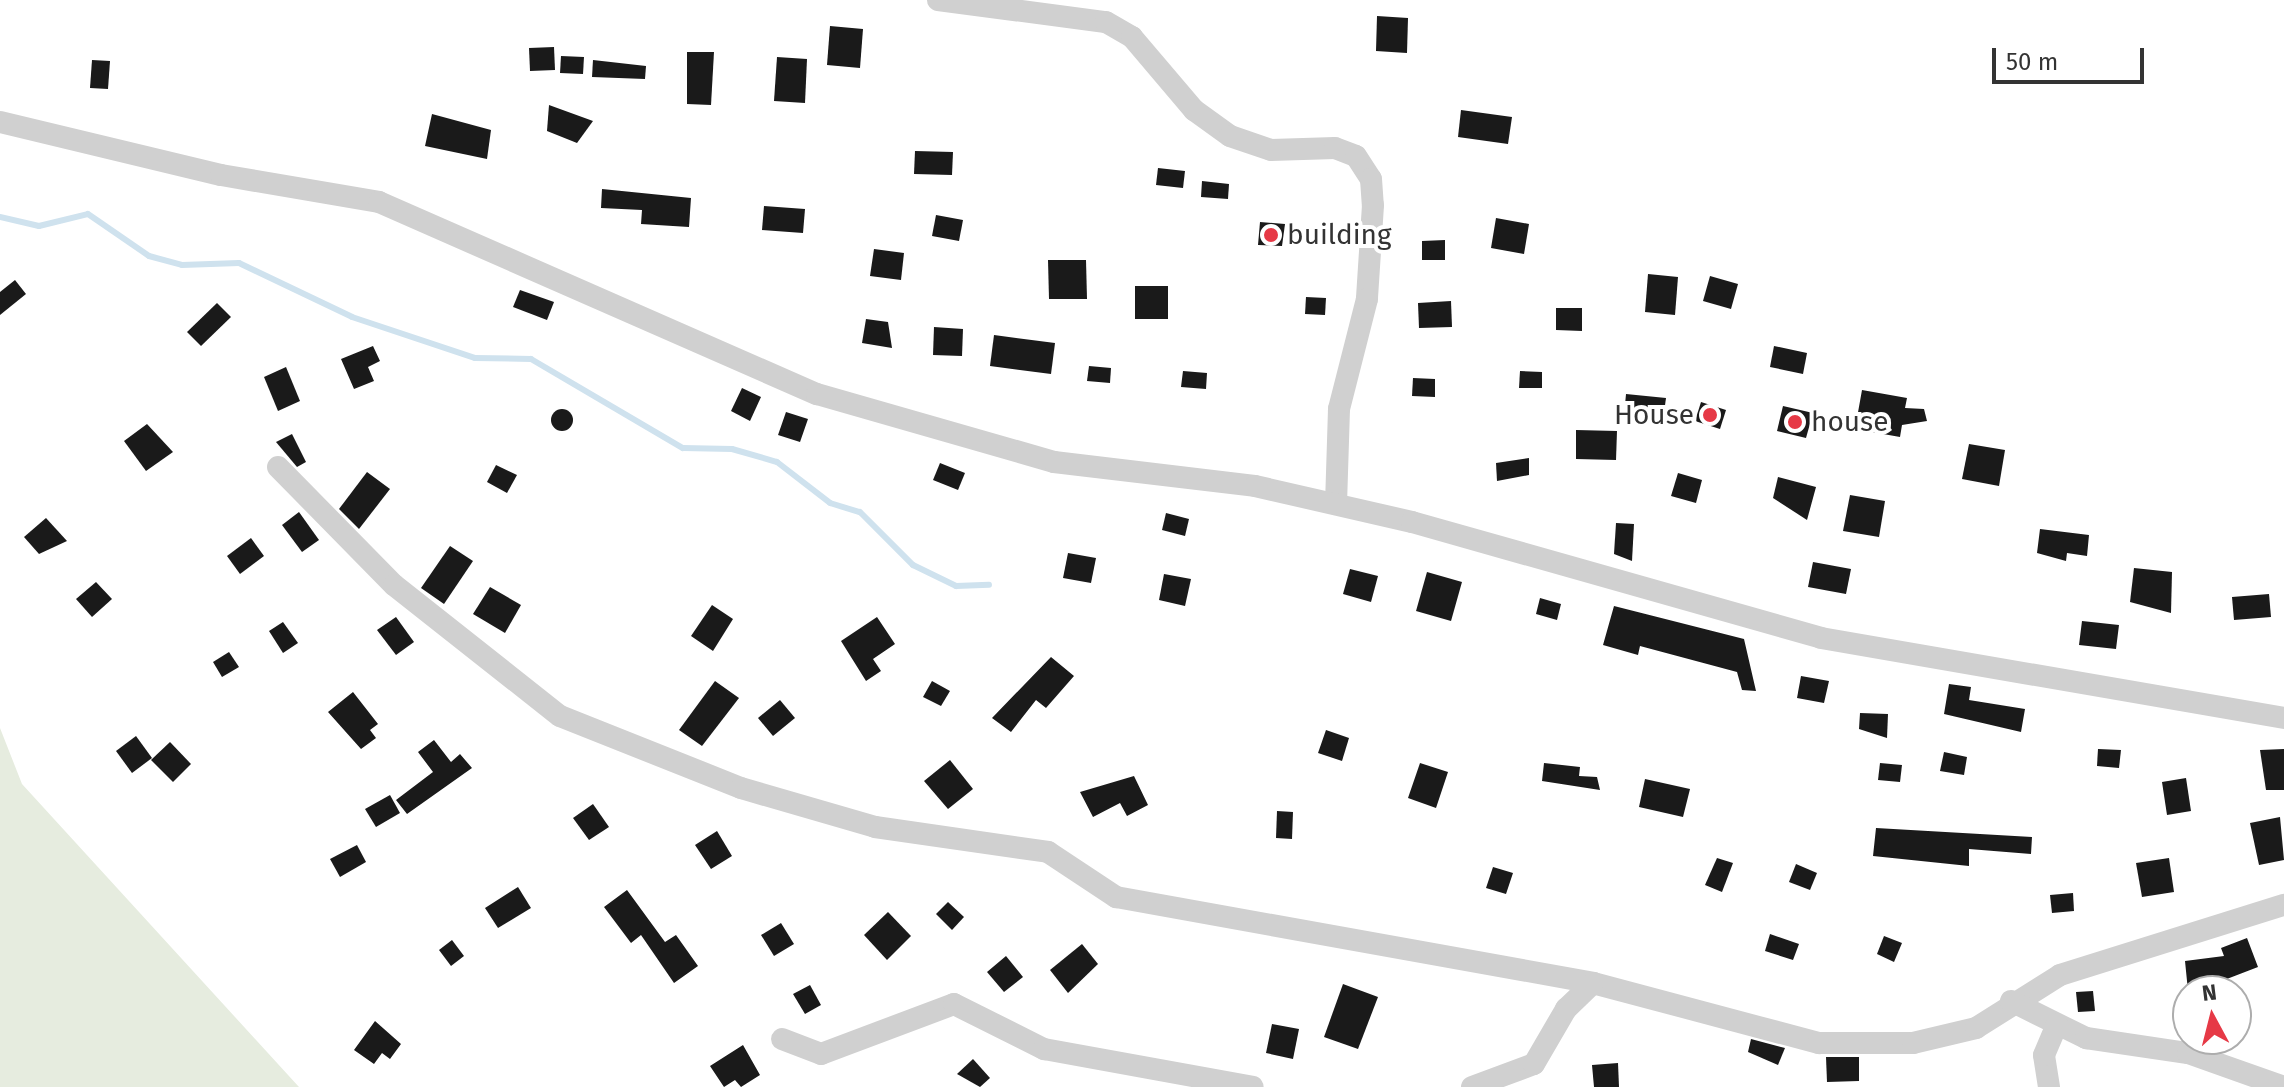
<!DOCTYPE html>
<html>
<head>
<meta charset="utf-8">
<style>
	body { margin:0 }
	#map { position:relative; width:2284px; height:1087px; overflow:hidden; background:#fff; font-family:"Fira Sans",sans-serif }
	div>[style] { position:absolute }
	.green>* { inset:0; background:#e6ecdf }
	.stream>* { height:6px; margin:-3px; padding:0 3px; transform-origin:3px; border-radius:3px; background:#cfe2ee }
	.building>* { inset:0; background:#1a1a1a }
	.round { border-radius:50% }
	.minor>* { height:22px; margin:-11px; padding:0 11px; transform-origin:11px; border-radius:11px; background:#d0d0d0 }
	.dots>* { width:22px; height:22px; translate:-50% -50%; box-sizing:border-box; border:4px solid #fff; border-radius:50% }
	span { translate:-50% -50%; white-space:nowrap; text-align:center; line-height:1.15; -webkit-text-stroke:8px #fff; paint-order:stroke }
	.poi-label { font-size:28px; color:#333 }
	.left { translate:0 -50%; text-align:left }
	.right { translate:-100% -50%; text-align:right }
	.north { position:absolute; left:2172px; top:975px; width:80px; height:80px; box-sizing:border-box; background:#fff; border:2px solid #adadad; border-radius:50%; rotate:353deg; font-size:22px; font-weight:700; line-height:32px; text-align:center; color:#333 }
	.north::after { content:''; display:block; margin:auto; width:28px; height:36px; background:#e63946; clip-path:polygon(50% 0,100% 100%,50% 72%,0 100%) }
	.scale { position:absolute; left:1992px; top:48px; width:152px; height:36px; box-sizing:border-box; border:4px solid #333; border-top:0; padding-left:10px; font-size:24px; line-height:28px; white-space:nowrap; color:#333; -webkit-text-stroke:6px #fff; paint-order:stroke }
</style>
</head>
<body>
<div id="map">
	<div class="green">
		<i style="clip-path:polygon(0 728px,22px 784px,299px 1087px,0 1087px)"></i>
	</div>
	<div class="stream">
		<i style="left:0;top:217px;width:40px;rotate:13deg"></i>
		<i style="left:39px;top:226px;width:50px;rotate:-13.8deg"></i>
		<i style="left:88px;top:214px;width:74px;rotate:34.5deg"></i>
		<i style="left:149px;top:256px;width:34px;rotate:15deg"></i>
		<i style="left:182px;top:265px;width:57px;rotate:-2deg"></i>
		<i style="left:239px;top:263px;width:125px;rotate:25.5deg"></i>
		<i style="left:352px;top:317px;width:130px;rotate:18.4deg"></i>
		<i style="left:475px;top:358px;width:56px;rotate:1deg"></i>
		<i style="left:531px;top:359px;width:176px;rotate:30.4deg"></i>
		<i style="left:683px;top:448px;width:49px;rotate:1.2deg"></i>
		<i style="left:732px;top:449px;width:47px;rotate:16.1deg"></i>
		<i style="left:777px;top:462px;width:67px;rotate:37.7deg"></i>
		<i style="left:830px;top:503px;width:31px;rotate:17deg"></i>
		<i style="left:860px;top:512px;width:75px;rotate:45deg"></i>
		<i style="left:913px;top:565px;width:48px;rotate:26deg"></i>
		<i style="left:956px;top:586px;width:33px;rotate:-2deg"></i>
	</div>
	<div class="building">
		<i style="clip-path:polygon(1377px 16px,1408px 18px,1407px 53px,1376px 51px)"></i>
		<i style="clip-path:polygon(830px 26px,863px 29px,860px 68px,827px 65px)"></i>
		<i style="clip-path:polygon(554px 47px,555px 70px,530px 71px,529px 48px)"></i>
		<i style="clip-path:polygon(687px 52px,714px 52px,711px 105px,687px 104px)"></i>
		<i style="clip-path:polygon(561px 56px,584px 57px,583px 74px,560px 73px)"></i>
		<i style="clip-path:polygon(777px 57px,807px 59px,805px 103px,774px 101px)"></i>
		<i style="clip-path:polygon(92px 60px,110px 61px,108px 89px,90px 88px)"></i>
		<i style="clip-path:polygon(593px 60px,646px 66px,645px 79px,592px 77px)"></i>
		<i style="clip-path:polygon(549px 105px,593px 121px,577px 143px,547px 131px)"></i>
		<i style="clip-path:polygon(1461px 110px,1512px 117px,1508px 144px,1458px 137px)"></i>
		<i style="clip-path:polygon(432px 114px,491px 130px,487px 159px,425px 146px)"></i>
		<i style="clip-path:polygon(915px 151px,953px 152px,952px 175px,914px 174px)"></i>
		<i style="clip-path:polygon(1158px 168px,1185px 171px,1183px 188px,1156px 185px)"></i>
		<i style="clip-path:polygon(1202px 181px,1229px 184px,1228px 199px,1201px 197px)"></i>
		<i style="clip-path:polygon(602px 189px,691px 198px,689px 227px,641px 224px,642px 210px,601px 208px)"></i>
		<i style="clip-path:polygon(764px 206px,805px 209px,803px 233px,762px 230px)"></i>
		<i style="clip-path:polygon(936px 215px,963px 220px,959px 241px,932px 236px)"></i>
		<i style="clip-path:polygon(1496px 218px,1529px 224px,1524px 254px,1491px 248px)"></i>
		<i style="clip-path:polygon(1260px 222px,1285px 224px,1282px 246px,1258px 245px)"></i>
		<i style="clip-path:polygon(1445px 240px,1445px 260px,1422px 260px,1422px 241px)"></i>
		<i style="clip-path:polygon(874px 249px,904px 253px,901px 280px,870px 276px)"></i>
		<i style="clip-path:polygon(1048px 260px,1086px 260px,1087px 299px,1049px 299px)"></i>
		<i style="clip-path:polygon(1648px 274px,1678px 277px,1675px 315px,1645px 312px)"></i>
		<i style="clip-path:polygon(1710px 276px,1738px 284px,1731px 309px,1703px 301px)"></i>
		<i style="clip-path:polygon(15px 280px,26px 294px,0 315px,0 292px)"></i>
		<i style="clip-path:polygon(1135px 286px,1168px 286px,1168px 319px,1135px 319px)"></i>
		<i style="clip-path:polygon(520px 290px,554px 302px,547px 320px,513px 307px)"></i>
		<i style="clip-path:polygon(1306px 297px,1326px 298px,1325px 315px,1305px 314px)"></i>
		<i style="clip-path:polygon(1451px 301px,1452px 327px,1419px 328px,1418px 303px)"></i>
		<i style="clip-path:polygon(217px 303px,231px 317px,201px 346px,187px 332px)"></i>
		<i style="clip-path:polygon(1556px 308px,1582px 308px,1582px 331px,1556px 330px)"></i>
		<i style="clip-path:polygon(866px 319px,888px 322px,892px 348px,862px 343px)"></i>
		<i style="clip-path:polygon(934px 327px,963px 329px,962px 356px,933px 355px)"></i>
		<i style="clip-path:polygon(994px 335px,1055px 343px,1051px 374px,990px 366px)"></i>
		<i style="clip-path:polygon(373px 346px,380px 361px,368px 367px,374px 381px,354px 389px,341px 359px)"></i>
		<i style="clip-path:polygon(1774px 346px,1807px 353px,1803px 374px,1770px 367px)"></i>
		<i style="clip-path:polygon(1089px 366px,1111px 368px,1110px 383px,1087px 381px)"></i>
		<i style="clip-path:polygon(286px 367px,300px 401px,278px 411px,264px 377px)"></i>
		<i style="clip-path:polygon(1183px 371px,1207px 373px,1206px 389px,1181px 387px)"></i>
		<i style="clip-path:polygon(1520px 371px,1542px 372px,1542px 388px,1519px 388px)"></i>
		<i style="clip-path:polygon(1413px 378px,1435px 379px,1435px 397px,1412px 396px)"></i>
		<i style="clip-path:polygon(742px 388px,761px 397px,750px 421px,731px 411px)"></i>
		<i style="clip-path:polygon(1862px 390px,1907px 398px,1905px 408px,1924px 409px,1927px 421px,1902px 425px,1900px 437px,1855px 429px)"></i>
		<i style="clip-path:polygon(1626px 394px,1666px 398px,1663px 420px,1624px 416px)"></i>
		<i style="clip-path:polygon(1701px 402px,1726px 410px,1720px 429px,1695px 421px)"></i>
		<i style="clip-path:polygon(1783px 406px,1813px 413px,1806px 438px,1777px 431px)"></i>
		<i class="round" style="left:551px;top:409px;width:22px;height:22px"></i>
		<i style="clip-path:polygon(786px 412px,808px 419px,800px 442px,778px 435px)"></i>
		<i style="clip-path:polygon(147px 424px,173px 452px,146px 471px,124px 441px)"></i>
		<i style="clip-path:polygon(1576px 430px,1617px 431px,1616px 460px,1576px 459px)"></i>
		<i style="clip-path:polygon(292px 434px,306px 462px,297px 467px,276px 442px)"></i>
		<i style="clip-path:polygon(1969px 444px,2005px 450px,1999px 486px,1962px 479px)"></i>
		<i style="clip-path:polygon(1529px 458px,1529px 475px,1497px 481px,1496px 463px)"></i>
		<i style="clip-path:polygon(940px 463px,965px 473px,958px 490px,933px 480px)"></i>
		<i style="clip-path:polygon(496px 465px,517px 475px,507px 493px,487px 482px)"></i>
		<i style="clip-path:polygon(367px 472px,390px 489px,359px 529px,339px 509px)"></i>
		<i style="clip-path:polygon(1678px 473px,1702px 480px,1696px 503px,1671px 496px)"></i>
		<i style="clip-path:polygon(1778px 477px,1816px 487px,1807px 520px,1773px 498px)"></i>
		<i style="clip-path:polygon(1850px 495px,1885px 501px,1879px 537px,1843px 531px)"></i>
		<i style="clip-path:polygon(299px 512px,319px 540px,302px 552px,282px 525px)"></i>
		<i style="clip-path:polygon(1166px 513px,1189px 519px,1185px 536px,1162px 530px)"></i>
		<i style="clip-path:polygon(46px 518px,67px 541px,39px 554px,24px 537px)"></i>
		<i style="clip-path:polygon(1616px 523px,1634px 524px,1632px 561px,1614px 554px)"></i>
		<i style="clip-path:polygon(2040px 529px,2089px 535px,2087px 556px,2067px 553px,2066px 561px,2037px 553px)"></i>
		<i style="clip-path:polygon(251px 538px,264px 556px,240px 574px,227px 556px)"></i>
		<i style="clip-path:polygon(450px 546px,473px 561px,444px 604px,421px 588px)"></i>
		<i style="clip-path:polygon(1068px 553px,1096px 558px,1091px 583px,1063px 578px)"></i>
		<i style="clip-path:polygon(1813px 562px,1851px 569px,1846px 594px,1808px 587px)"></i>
		<i style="clip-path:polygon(2134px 568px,2172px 572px,2171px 613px,2130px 602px)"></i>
		<i style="clip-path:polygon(1350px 569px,1378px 576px,1371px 602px,1343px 594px)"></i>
		<i style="clip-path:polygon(1427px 572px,1462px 582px,1451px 621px,1416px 611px)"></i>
		<i style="clip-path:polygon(1164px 574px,1191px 579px,1185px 606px,1159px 600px)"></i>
		<i style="clip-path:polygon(96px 582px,112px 599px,92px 617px,76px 599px)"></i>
		<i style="clip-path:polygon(490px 587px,521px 605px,505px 633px,473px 614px)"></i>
		<i style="clip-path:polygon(2269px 594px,2271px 617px,2234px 620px,2232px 597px)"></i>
		<i style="clip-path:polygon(1540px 598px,1561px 604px,1557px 620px,1536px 614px)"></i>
		<i style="clip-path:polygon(712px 605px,733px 619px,713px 651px,691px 636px)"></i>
		<i style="clip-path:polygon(1614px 606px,1744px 639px,1756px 691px,1742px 690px,1737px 672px,1640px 646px,1638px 655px,1603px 645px)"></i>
		<i style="clip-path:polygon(396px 617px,414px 642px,396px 655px,377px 630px)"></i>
		<i style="clip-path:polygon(877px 617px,895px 644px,873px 659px,881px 671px,866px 681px,841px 641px)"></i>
		<i style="clip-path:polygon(2082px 621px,2119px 625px,2116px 649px,2079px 645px)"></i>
		<i style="clip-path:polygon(283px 622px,298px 643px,283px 653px,269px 631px)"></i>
		<i style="clip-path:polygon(229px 652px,239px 667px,222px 677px,213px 662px)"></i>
		<i style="clip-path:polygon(1051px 657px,1074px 676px,1046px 708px,1036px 700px,1011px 732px,992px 718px)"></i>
		<i style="clip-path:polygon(1801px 676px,1829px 681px,1824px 703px,1797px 698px)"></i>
		<i style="clip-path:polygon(715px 681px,739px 698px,702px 746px,679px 730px)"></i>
		<i style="clip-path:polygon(932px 681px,950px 691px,941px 706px,923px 697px)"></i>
		<i style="clip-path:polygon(1949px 684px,1971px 687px,1969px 700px,2025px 709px,2021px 732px,1944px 714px)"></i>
		<i style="clip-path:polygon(353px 692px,378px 724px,370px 730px,376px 738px,361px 749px,328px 712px)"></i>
		<i style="clip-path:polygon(780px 700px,795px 718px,773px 736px,758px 718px)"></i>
		<i style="clip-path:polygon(1860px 713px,1888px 714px,1887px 738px,1859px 729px)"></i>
		<i style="clip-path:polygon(1326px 730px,1349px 738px,1342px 761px,1318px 753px)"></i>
		<i style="clip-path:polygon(136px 736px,152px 758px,132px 773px,116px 751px)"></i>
		<i style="clip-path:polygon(434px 740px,451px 762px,460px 754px,472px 768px,407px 814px,396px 800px,433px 772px,418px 752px)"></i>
		<i style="clip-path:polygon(170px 742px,191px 764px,173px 782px,151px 760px)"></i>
		<i style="clip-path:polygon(2098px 749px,2121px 750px,2119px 768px,2097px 766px)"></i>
		<i style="clip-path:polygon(2284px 749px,2284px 790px,2266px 790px,2260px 750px)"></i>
		<i style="clip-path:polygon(1944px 752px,1967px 757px,1964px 775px,1940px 771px)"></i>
		<i style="clip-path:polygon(950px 760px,973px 789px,948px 809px,924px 781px)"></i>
		<i style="clip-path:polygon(1420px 763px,1448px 772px,1436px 808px,1408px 798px)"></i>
		<i style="clip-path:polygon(1544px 763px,1580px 767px,1579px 776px,1597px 777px,1600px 790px,1542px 781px)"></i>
		<i style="clip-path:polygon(1880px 763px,1902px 765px,1900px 782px,1878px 780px)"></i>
		<i style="clip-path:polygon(1134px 776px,1148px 805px,1127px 816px,1120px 803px,1093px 817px,1080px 792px)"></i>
		<i style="clip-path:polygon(2186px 778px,2191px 811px,2167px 815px,2162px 782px)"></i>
		<i style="clip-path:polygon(1645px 779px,1690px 789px,1683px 817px,1639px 807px)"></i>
		<i style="clip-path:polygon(390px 795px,400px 813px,376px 827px,365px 809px)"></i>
		<i style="clip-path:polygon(593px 804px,609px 827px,589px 840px,573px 818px)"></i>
		<i style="clip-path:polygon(1277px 811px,1293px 812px,1292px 839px,1276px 838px)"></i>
		<i style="clip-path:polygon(2280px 817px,2284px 860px,2259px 865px,2250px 823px)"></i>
		<i style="clip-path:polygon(1876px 828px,2032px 837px,2031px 854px,1969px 849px,1969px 866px,1873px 856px)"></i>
		<i style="clip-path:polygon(717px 831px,732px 856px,711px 869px,695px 845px)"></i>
		<i style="clip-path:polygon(357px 845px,366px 862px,340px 877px,330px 859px)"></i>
		<i style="clip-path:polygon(1717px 858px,1733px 863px,1722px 892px,1705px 885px)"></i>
		<i style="clip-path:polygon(2169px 858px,2174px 892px,2142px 897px,2136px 863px)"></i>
		<i style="clip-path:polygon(1796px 864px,1817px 873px,1810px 890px,1789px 882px)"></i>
		<i style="clip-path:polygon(1493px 867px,1513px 873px,1506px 894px,1486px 888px)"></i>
		<i style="clip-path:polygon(518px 887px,531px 908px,498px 928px,485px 908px)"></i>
		<i style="clip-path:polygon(627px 890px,665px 942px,676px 935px,698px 966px,674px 983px,641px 935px,631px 943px,604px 907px)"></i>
		<i style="clip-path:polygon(2073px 893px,2074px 911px,2052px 913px,2050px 895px)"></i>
		<i style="clip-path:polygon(948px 902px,964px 917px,952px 930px,936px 914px)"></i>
		<i style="clip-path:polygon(888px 912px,911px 936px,887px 960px,864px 935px)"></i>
		<i style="clip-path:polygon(781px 923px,794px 944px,774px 956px,761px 935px)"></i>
		<i style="clip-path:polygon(1770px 934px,1799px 944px,1793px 960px,1765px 951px)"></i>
		<i style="clip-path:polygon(1884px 936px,1902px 943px,1894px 962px,1877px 954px)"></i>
		<i style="clip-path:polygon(2247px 938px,2258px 967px,2219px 982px,2220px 989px,2188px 991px,2185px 961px,2224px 956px,2221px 948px)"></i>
		<i style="clip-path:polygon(452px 940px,464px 956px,451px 966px,439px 950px)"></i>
		<i style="clip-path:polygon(1082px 944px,1098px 964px,1068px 993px,1050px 970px)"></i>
		<i style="clip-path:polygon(1006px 956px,1023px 977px,1004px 992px,987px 972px)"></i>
		<i style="clip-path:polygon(1343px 984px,1378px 997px,1358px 1049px,1324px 1037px)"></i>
		<i style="clip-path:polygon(810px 985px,821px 1005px,805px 1014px,793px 994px)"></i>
		<i style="clip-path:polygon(2093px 991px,2095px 1011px,2078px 1012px,2076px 992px)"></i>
		<i style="clip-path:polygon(375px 1021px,401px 1044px,390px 1059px,382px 1053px,374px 1064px,354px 1050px)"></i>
		<i style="clip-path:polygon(1272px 1024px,1299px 1029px,1293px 1059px,1266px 1053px)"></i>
		<i style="clip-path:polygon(1751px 1039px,1785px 1048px,1778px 1065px,1748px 1052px)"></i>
		<i style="clip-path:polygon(743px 1045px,760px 1075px,741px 1087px,735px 1080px,724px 1087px,710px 1066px)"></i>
		<i style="clip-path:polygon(1826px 1057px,1859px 1057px,1859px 1081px,1827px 1082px)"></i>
		<i style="clip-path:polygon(973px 1059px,990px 1078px,980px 1087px,957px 1074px)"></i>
		<i style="clip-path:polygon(1618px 1063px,1619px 1087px,1594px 1087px,1592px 1065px)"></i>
	</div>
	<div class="minor">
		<i style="left:938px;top:0;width:169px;rotate:7.5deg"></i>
		<i style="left:1106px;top:22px;width:30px;rotate:30deg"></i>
		<i style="left:1132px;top:37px;width:96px;rotate:49.7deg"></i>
		<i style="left:1194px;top:110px;width:44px;rotate:35.8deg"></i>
		<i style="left:1230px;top:136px;width:43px;rotate:18.9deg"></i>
		<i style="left:1271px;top:150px;width:64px;rotate:-1.8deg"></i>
		<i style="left:1335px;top:148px;width:22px;rotate:21deg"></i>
		<i style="left:1356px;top:156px;width:27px;rotate:57deg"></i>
		<i style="left:1371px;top:179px;width:26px;rotate:86deg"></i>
		<i style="left:1373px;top:205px;width:94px;rotate:93.7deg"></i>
		<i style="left:1367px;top:299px;width:114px;rotate:104.3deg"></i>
		<i style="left:1339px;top:409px;width:95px;rotate:91.8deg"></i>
		<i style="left:0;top:122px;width:227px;rotate:13.5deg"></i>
		<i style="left:221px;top:175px;width:160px;rotate:9.7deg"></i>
		<i style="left:379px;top:202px;width:478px;rotate:23.7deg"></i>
		<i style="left:817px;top:394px;width:247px;rotate:16deg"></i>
		<i style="left:1054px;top:462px;width:202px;rotate:6.8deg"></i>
		<i style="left:1255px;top:486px;width:161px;rotate:12.9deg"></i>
		<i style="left:1412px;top:522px;width:425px;rotate:15.8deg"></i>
		<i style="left:1821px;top:638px;width:470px;rotate:9.8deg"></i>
		<i style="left:278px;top:467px;width:165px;rotate:45.5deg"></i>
		<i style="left:394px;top:585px;width:211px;rotate:38.3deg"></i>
		<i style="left:560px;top:716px;width:195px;rotate:21.7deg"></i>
		<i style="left:741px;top:788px;width:140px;rotate:16.2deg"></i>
		<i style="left:875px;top:827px;width:175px;rotate:8.2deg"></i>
		<i style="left:1048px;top:852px;width:82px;rotate:33.5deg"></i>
		<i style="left:1116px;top:897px;width:485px;rotate:10.2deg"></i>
		<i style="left:1593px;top:983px;width:234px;rotate:14.9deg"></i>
		<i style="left:1819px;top:1043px;width:94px"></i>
		<i style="left:1913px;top:1043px;width:65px;rotate:-13.4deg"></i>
		<i style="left:1976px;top:1028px;width:99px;rotate:-32.2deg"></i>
		<i style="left:2060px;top:975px;width:235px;rotate:-17.4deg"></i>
		<i style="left:2011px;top:1001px;width:84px;rotate:26.3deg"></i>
		<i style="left:2086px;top:1038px;width:103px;rotate:8.4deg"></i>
		<i style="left:2188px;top:1053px;width:102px;rotate:19.5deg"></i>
		<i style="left:782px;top:1039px;width:42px;rotate:21deg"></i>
		<i style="left:821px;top:1054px;width:142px;rotate:-20.6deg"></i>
		<i style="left:954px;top:1004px;width:101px;rotate:26.6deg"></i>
		<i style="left:1044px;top:1049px;width:212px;rotate:10.3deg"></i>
		<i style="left:1472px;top:1087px;width:66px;rotate:-20.4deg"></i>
		<i style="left:1534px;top:1064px;width:64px;rotate:-59.8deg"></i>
		<i style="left:1566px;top:1009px;width:37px;rotate:-44deg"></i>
		<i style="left:2049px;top:1087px;width:32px;rotate:-99deg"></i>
		<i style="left:2044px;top:1055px;width:33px;rotate:-67deg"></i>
	</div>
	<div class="dots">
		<i style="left:1271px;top:235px;background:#e63946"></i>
		<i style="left:1710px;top:415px;background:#e63946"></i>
		<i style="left:1795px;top:422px;background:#e63946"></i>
	</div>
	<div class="poi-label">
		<span class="left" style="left:1287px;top:235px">building</span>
		<span class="right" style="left:1694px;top:415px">House</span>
		<span class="left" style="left:1811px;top:422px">house</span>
	</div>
	<div class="north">N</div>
	<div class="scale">50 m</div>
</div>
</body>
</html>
